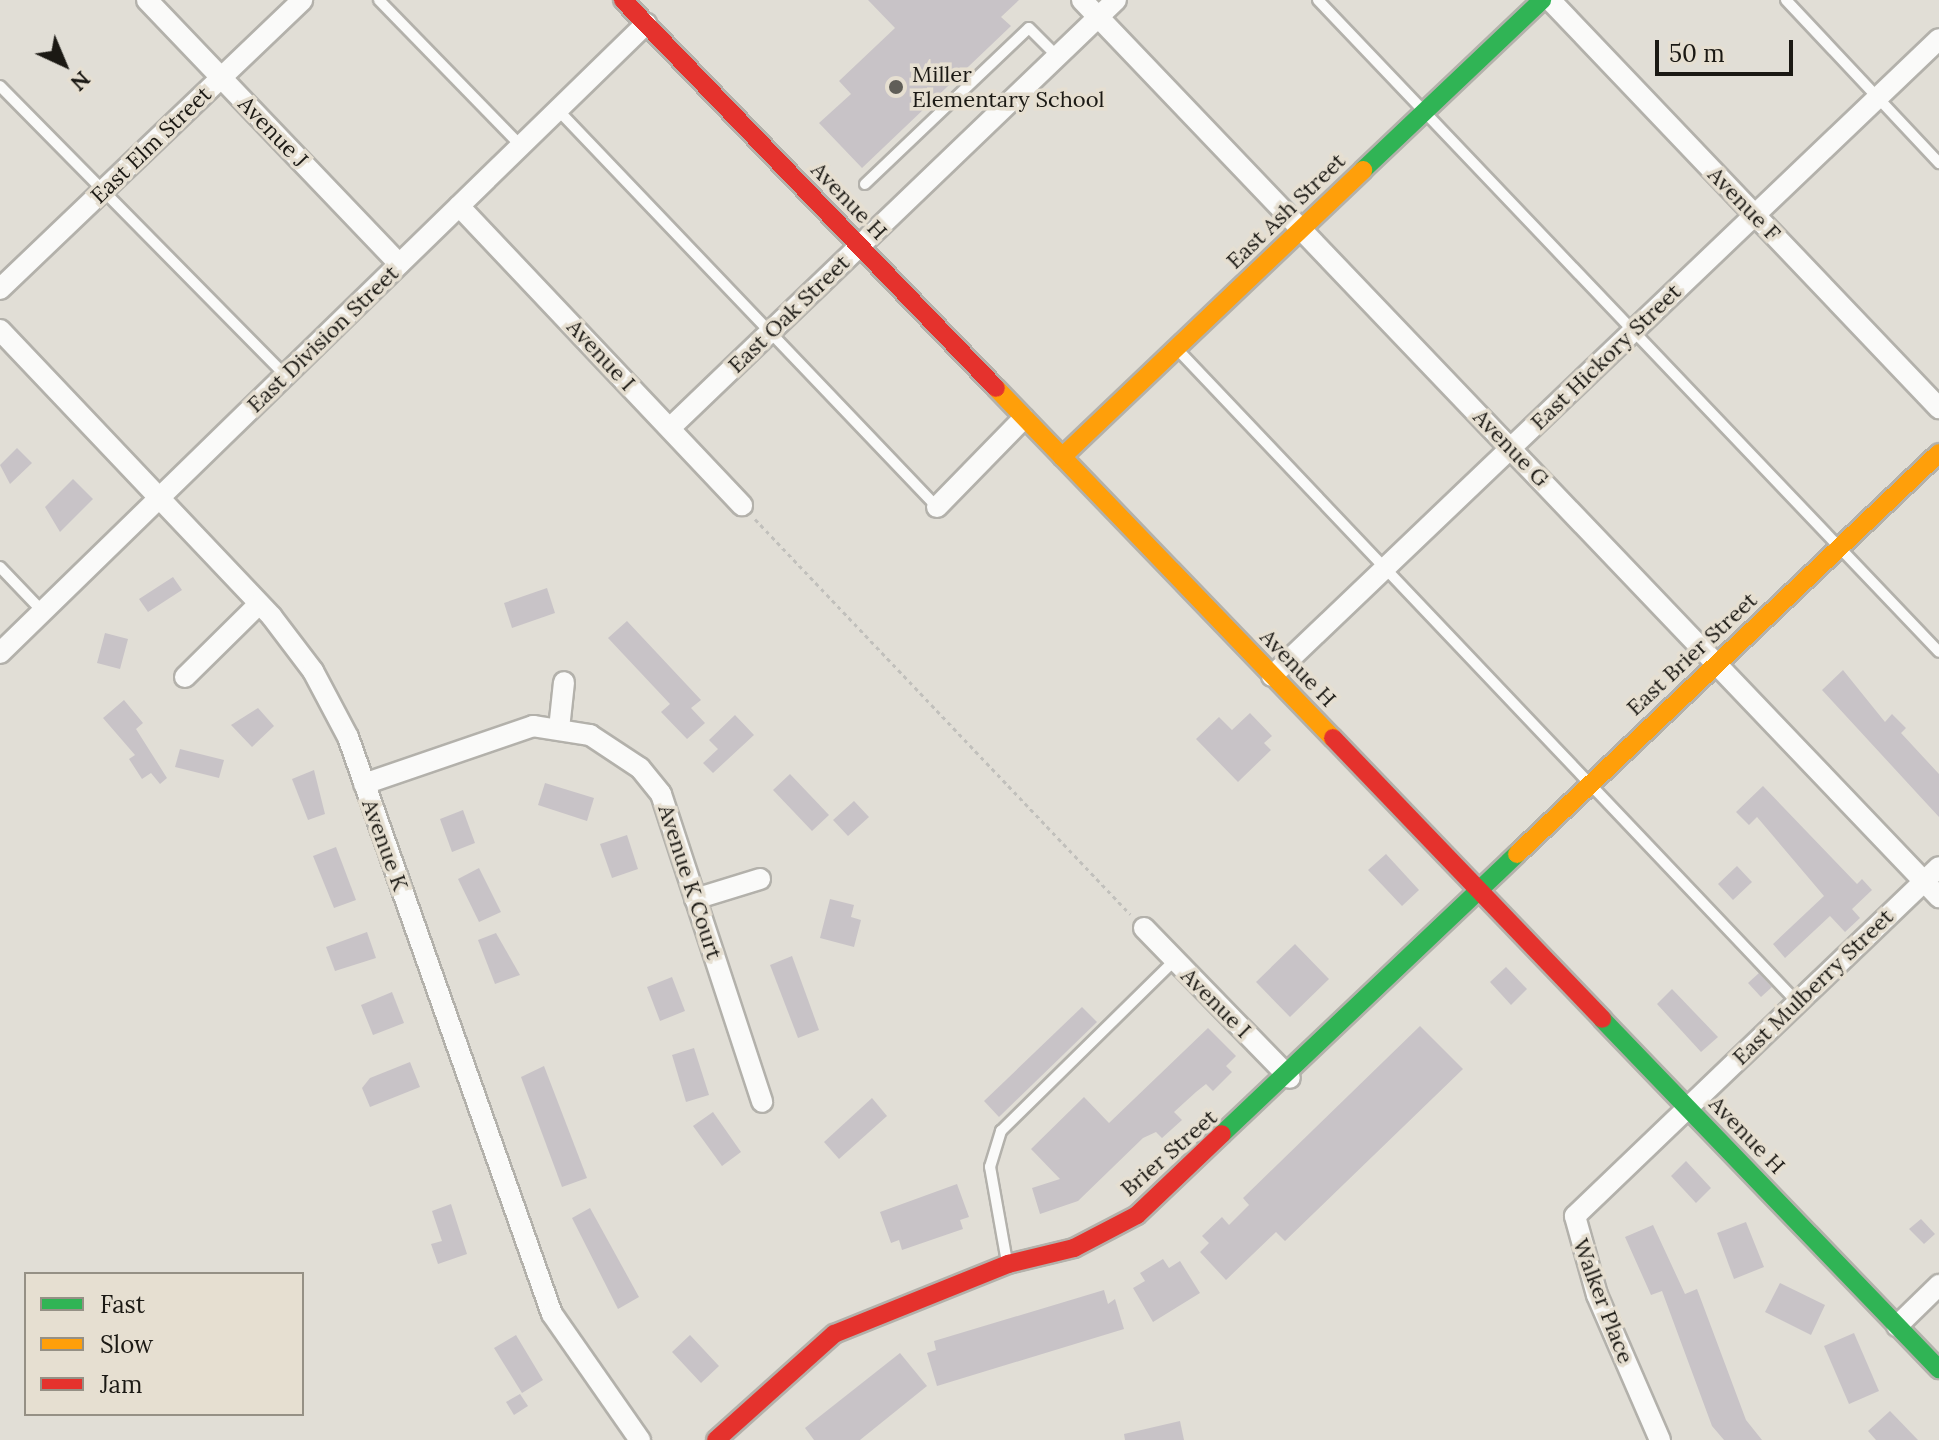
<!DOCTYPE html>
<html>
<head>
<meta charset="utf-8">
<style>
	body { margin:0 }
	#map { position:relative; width:1939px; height:1440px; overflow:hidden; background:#e1ded6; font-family:Lora,serif }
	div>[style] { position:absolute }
	.building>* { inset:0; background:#c8c3c7 }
	.path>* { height:3px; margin-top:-1.5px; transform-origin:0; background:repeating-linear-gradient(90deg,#c1c0bc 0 4px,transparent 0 8px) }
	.roads { filter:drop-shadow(2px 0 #b3b1ab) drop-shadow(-2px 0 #b3b1ab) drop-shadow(0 2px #b3b1ab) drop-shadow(0 -2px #b3b1ab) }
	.lane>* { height:10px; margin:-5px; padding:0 5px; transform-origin:5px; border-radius:5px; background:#fafaf9 }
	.street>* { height:20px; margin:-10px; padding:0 10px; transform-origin:10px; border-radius:10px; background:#fafaf9 }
	.fast>* { height:18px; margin:-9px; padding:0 9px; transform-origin:9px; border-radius:9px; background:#30b455 }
	.slow>* { height:18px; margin:-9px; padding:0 9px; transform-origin:9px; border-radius:9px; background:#ff9f0a }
	.jam>* { height:18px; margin:-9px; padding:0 9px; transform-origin:9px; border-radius:9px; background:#e5322d }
	.dots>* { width:22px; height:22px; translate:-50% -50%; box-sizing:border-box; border:4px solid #e6dfd1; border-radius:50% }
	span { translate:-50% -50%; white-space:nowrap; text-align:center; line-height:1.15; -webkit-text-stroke:7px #e6dfd1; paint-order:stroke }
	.poi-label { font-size:22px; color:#1b1914 }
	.left { translate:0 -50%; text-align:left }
	.street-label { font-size:22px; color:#1b1914 }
	.legend { position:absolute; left:24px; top:1272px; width:280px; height:144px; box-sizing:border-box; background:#e6dfd1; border:2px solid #959085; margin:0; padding:10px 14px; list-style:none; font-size:24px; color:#1b1914 }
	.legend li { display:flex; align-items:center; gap:16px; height:40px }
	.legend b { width:40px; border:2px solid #959085 }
	.north { position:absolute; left:24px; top:24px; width:80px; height:80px; -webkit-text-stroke:6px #e6dfd1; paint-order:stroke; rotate:136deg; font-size:22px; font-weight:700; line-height:32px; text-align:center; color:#1b1914 }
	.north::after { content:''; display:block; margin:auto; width:28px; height:36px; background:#1b1914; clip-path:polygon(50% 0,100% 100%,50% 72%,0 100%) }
	.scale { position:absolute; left:1655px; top:40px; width:138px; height:36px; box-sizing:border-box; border:4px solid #1b1914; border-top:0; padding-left:10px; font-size:24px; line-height:28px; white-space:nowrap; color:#1b1914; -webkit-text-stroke:6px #e6dfd1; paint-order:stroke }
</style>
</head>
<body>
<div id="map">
	<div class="building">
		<i style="clip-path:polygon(868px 0,1019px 0,1001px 17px,1011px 26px,862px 168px,819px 123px,851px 94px,839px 81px,895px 28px)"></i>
		<i style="clip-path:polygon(17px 448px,32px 463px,10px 484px,0 465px)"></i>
		<i style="clip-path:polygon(73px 479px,93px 499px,60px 532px,45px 507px)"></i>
		<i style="clip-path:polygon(173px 577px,182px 590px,148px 612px,139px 599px)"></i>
		<i style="clip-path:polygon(547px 588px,555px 613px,512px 628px,504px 603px)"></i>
		<i style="clip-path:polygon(627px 621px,701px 700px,691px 708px,705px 723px,687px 739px,661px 712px,670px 704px,608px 638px)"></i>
		<i style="clip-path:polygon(105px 633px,128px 639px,120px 669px,97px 663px)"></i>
		<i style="clip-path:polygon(1843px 670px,1885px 722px,1892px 714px,1906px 728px,1901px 733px,1939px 774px,1939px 817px,1822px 690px)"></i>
		<i style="clip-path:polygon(124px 700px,143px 723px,136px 729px,167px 778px,160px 784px,151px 773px,142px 779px,129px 759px,135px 755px,103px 718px)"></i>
		<i style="clip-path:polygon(258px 708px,274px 726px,252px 747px,231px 725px)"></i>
		<i style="clip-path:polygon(1250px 713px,1272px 736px,1264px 743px,1271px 750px,1238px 782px,1196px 739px,1219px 717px,1232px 730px)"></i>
		<i style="clip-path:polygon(735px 715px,754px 735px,713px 773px,703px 763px,718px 749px,709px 740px)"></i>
		<i style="clip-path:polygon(180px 749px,224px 760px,219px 778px,175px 767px)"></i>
		<i style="clip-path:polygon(314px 770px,325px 814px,308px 820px,292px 779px)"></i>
		<i style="clip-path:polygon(790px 774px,829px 815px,812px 831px,773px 790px)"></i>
		<i style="clip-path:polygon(545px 783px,594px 798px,587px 821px,538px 805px)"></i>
		<i style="clip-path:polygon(1763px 786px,1857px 884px,1862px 879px,1872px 890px,1852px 909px,1860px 918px,1845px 932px,1830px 916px,1785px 958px,1773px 944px,1824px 896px,1757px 817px,1749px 825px,1736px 812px)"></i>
		<i style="clip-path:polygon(854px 801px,869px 817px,848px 836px,833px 820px)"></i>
		<i style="clip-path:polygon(463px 810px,475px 843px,452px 852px,440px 819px)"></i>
		<i style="clip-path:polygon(627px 835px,638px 869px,612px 878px,600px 844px)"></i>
		<i style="clip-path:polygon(336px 847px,356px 900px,334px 908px,313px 856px)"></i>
		<i style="clip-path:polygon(1386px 854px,1419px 890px,1402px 906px,1368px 870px)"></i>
		<i style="clip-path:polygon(1737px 866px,1752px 882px,1733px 900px,1718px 884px)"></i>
		<i style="clip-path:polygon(479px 868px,501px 912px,479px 922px,458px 879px)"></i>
		<i style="clip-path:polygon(830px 899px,854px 905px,851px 917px,861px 920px,854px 947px,820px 938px)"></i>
		<i style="clip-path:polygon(367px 932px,376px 958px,335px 971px,326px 947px)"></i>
		<i style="clip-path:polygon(496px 933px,520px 975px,495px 984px,478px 940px)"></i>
		<i style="clip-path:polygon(1295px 944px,1329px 979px,1290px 1017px,1256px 982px)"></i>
		<i style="clip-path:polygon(792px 956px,819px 1030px,798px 1038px,770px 965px)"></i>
		<i style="clip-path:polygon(1506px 967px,1527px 989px,1511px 1005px,1490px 982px)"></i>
		<i style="clip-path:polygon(1759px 973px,1772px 987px,1761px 997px,1748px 983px)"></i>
		<i style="clip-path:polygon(672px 977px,685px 1011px,660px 1021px,647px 987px)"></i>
		<i style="clip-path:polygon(1672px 989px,1718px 1037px,1701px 1052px,1657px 1004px)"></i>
		<i style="clip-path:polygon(392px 992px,404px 1023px,373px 1035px,361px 1005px)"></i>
		<i style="clip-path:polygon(1082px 1007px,1097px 1022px,999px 1117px,984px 1101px)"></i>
		<i style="clip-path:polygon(1420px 1026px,1463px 1069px,1285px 1241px,1276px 1232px,1226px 1280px,1200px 1252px,1209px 1243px,1202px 1236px,1222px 1217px,1229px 1225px,1249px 1205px,1243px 1198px)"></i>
		<i style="clip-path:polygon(1208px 1028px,1236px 1056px,1226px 1066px,1232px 1072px,1213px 1091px,1206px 1084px,1196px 1092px,1174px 1112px,1182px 1120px,1162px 1138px,1156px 1132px,1143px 1138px,1078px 1201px,1040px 1214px,1032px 1188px,1060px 1179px,1031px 1149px,1084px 1097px,1109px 1123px)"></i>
		<i style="clip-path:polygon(694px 1048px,709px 1095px,686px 1102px,672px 1055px)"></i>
		<i style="clip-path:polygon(410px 1062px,420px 1087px,370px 1107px,362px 1088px,370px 1078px)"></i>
		<i style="clip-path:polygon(544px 1066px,587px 1178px,562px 1187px,521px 1077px)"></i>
		<i style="clip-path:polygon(872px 1098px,887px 1116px,839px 1159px,824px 1142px)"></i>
		<i style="clip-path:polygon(713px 1112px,741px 1152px,722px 1166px,693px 1126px)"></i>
		<i style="clip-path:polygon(1686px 1161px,1711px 1188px,1696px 1203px,1671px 1176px)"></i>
		<i style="clip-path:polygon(957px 1184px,969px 1217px,960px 1220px,963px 1229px,902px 1250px,899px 1240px,891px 1243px,880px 1212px)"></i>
		<i style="clip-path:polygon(451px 1204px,467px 1254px,438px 1264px,431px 1244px,442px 1241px,432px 1211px)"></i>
		<i style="clip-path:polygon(590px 1208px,639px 1297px,618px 1309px,572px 1218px)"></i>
		<i style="clip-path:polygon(1921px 1219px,1935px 1234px,1924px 1244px,1909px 1229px)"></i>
		<i style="clip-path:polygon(1746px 1222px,1764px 1267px,1734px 1279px,1717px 1233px)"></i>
		<i style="clip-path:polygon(1653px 1225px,1685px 1294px,1697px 1289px,1746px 1420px,1762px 1440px,1724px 1440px,1712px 1426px,1662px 1291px,1651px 1295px,1625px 1237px)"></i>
		<i style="clip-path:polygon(1163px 1259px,1169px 1268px,1180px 1261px,1200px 1293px,1153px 1322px,1133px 1288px,1145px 1281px,1140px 1273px)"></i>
		<i style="clip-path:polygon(1780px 1283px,1825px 1305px,1811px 1335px,1765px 1312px)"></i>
		<i style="clip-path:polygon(1104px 1290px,1108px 1304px,1115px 1299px,1124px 1329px,937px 1386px,927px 1353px,936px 1350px,934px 1341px)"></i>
		<i style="clip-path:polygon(1854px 1333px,1879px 1391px,1849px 1404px,1824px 1346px)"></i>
		<i style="clip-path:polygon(516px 1335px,543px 1380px,522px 1393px,494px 1348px)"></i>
		<i style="clip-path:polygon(690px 1335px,719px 1366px,701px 1383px,672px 1352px)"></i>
		<i style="clip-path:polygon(900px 1353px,927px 1386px,860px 1440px,814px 1440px,805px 1428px)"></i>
		<i style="clip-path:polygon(520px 1394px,528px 1406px,514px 1415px,506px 1402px)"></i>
		<i style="clip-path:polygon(1890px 1411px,1918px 1440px,1876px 1440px,1868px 1431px)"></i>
		<i style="clip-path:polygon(1180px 1421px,1184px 1440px,1125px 1440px,1124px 1434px)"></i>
	</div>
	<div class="path">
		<i style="left:755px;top:519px;width:545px;rotate:46.49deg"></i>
	</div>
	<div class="roads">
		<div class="lane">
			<i style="left:379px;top:0;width:204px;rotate:45.8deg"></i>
			<i style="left:1318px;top:0;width:900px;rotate:46.39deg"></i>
			<i style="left:1786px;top:0;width:224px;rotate:46.8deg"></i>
			<i style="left:0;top:86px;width:406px;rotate:45.4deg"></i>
			<i style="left:558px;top:110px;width:549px;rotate:46.33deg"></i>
			<i style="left:865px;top:184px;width:226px;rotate:-43.6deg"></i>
			<i style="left:1029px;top:28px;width:41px;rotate:45deg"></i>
			<i style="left:1178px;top:350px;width:899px;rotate:46.49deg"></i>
			<i style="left:0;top:567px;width:62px;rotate:46.3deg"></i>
			<i style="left:1007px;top:1262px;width:97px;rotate:-100.1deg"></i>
			<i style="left:990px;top:1167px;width:38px;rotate:-73deg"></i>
			<i style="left:1001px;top:1131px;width:243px;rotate:-44.5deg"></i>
		</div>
		<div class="street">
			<i style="left:147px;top:0;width:365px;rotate:46.3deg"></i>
			<i style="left:1082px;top:0;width:1241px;rotate:46.31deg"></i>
			<i style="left:1550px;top:0;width:564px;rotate:46.37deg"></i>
			<i style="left:459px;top:206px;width:412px;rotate:46.6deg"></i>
			<i style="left:0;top:289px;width:418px;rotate:-43.7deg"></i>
			<i style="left:0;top:330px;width:395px;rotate:46.5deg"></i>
			<i style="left:272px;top:617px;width:68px;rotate:52.8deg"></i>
			<i style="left:313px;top:671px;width:75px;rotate:62.1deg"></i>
			<i style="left:348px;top:737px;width:612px;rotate:70.53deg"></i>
			<i style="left:552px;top:1314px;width:154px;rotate:55.1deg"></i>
			<i style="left:670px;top:428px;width:618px;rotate:-43.82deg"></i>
			<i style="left:937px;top:507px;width:124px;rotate:-45.7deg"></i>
			<i style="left:0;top:653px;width:902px;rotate:-44.24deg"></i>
			<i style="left:1272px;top:676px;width:922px;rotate:-43.68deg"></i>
			<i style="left:185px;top:677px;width:104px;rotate:-44.6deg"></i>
			<i style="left:559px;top:729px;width:47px;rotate:-83.9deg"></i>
			<i style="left:364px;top:784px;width:179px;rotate:-18.9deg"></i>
			<i style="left:533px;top:726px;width:58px;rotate:9deg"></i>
			<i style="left:590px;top:735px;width:60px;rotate:33.4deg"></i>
			<i style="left:640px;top:768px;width:33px;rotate:51deg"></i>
			<i style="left:661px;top:794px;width:324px;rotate:71.8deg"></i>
			<i style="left:695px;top:899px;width:68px;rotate:-17.1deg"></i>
			<i style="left:1144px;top:928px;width:209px;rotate:45.8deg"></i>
			<i style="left:1897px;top:1326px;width:59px;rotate:-44.3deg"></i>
			<i style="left:1660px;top:1440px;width:158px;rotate:-113.5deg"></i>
			<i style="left:1597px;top:1295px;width:82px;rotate:-105.6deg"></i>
			<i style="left:1575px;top:1216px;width:504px;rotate:-43.79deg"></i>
		</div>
		<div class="fast">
			<i style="left:1363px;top:170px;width:247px;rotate:-43.5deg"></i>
			<i style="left:1602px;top:1019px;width:486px;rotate:46.1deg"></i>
			<i style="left:1222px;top:1134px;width:407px;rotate:-43.5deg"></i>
		</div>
		<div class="slow">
			<i style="left:996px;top:388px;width:486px;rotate:46.1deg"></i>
			<i style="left:1062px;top:457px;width:416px;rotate:-43.6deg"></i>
			<i style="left:1517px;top:854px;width:582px;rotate:-43.54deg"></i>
		</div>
		<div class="jam">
			<i style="left:623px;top:0;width:538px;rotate:46.13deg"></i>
			<i style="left:1333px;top:738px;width:389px;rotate:46.2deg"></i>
			<i style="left:716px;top:1440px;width:159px;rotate:-41.9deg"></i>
			<i style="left:834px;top:1334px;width:188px;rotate:-21.9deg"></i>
			<i style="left:1008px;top:1264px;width:68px;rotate:-13.6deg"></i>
			<i style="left:1074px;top:1248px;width:71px;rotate:-27.6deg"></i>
			<i style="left:1137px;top:1215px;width:117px;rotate:-43.6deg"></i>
		</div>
	</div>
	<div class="dots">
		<i style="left:896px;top:87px;background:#605e58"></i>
	</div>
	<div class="poi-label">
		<span class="left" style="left:912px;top:87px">Miller<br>Elementary School</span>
	</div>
	<div class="street-label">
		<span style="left:273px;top:132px;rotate:46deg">Avenue J</span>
		<span style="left:151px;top:145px;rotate:-44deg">East Elm Street</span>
		<span style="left:849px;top:201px;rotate:46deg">Avenue H</span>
		<span style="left:1744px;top:204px;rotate:46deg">Avenue F</span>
		<span style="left:1286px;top:211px;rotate:-44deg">East Ash Street</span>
		<span style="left:789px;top:314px;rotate:-44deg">East Oak Street</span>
		<span style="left:323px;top:339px;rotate:-44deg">East Division Street</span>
		<span style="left:601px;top:355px;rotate:47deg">Avenue I</span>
		<span style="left:1606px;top:357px;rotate:-44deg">East Hickory Street</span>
		<span style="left:1511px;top:448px;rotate:46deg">Avenue G</span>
		<span style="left:1692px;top:654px;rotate:-43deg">East Brier Street</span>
		<span style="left:1298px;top:668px;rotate:46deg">Avenue H</span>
		<span style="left:385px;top:845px;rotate:70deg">Avenue K</span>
		<span style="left:690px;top:882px;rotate:72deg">Avenue K Court</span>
		<span style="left:1813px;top:987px;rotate:-44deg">East Mulberry Street</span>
		<span style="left:1216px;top:1003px;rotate:45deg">Avenue I</span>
		<span style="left:1747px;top:1135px;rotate:46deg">Avenue H</span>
		<span style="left:1169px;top:1153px;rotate:-41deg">Brier Street</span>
		<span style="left:1603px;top:1301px;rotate:69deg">Walker Place</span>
	</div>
	<ul class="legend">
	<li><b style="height:10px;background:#30b455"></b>Fast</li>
	<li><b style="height:10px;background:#ff9f0a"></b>Slow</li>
	<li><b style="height:10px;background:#e5322d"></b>Jam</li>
	</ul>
	<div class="north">N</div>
	<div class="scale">50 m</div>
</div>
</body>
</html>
